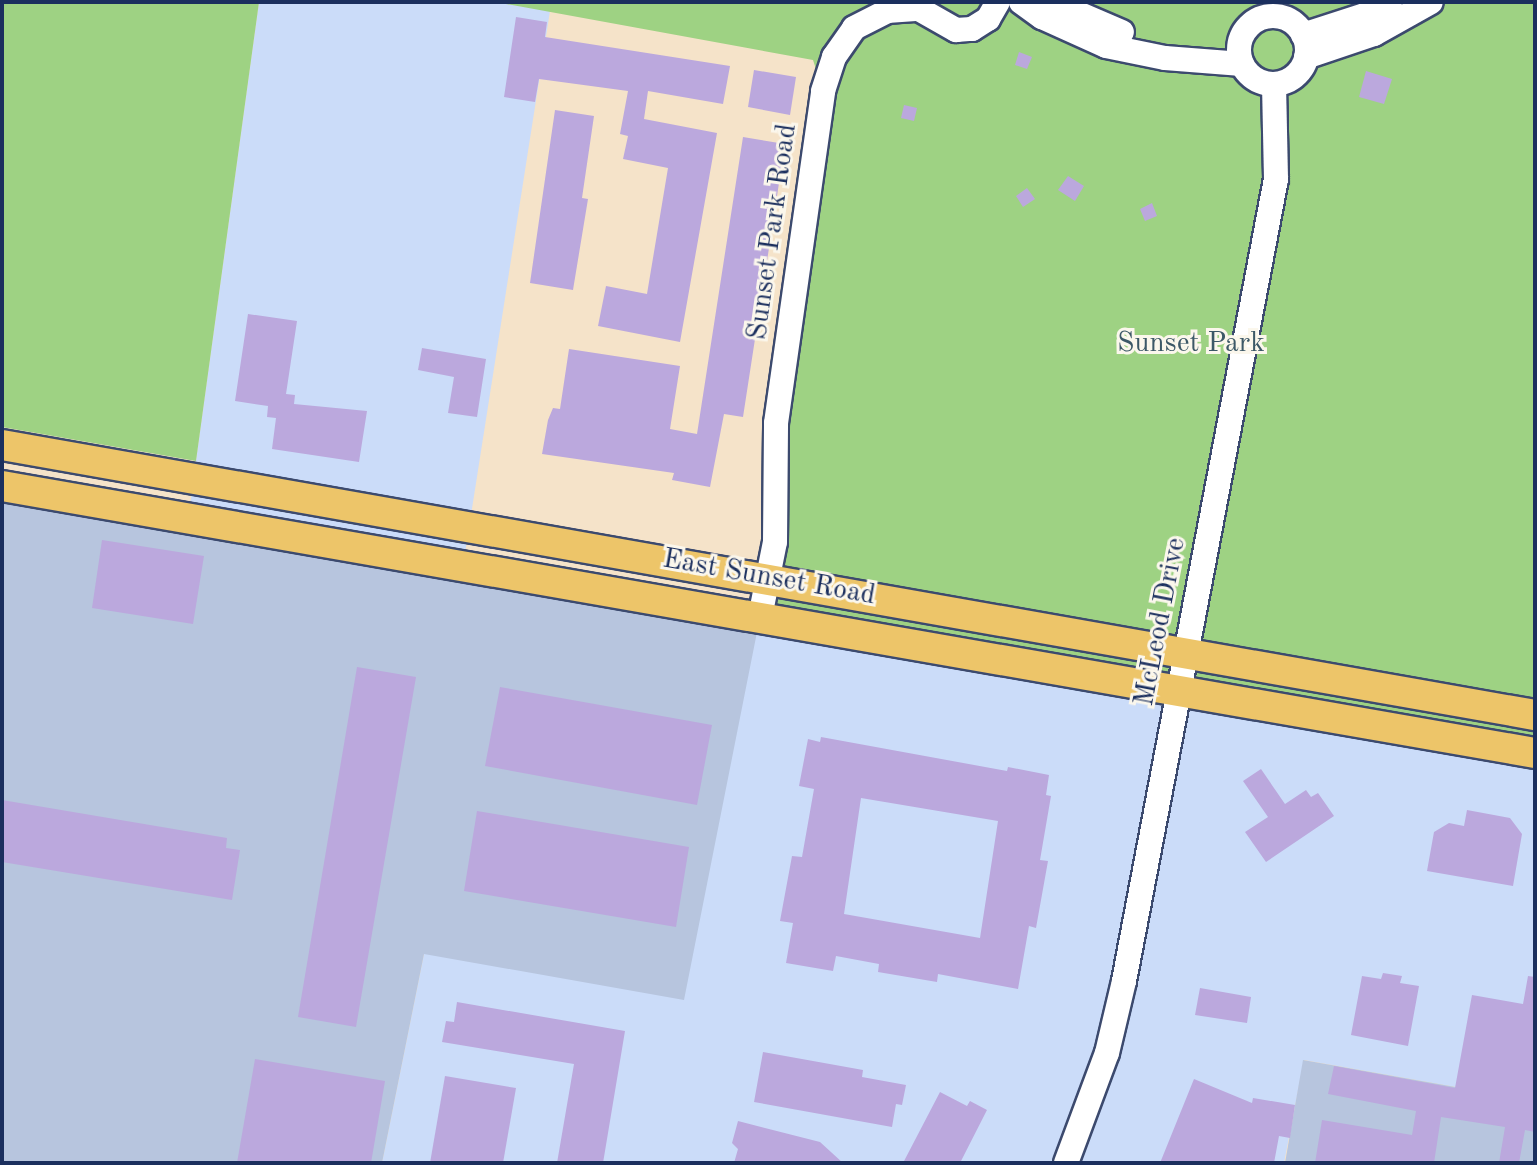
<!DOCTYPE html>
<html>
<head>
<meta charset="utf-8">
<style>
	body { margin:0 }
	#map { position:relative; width:1537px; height:1165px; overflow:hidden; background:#f5e3c9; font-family:"Old Standard TT",serif }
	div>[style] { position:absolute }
	.built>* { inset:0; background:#cbdcf9 }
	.industrial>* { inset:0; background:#b7c5de }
	.green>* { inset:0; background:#9ed283 }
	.building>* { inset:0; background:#bba8dd }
	.roads { filter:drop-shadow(2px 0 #3c4a6e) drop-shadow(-2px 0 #3c4a6e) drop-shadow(0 2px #3c4a6e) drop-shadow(0 -2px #3c4a6e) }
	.minor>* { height:24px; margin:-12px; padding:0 12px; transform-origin:12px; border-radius:12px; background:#fff }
	.minor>.ring { margin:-12px; padding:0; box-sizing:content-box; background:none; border:24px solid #fff; border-radius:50% }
	.major>* { height:30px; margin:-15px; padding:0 15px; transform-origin:15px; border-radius:15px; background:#edc569 }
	span { translate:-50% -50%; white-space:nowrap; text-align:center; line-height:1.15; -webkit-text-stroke:6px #fbf7ec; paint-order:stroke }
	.street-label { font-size:28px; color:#1b2f5e }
	.park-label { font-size:28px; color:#3c5867 }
	.frame { position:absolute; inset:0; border:4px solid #1b2f5e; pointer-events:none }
</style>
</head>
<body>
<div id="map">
	<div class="built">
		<i style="clip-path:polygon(259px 2px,494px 2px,550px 11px,463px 566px,188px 519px)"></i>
		<i style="clip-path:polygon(760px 617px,1535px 753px,1535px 1101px,1304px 1060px,1284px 1163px,382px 1163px,424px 954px)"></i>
	</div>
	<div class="industrial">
		<i style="clip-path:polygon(2px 486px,760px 617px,684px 1000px,424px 954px,382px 1163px,2px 1163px)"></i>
		<i style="clip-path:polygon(1303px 1060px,1535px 1101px,1535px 1163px,1285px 1163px)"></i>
	</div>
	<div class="green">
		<i style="clip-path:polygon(2px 2px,259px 2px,196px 461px,2px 427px)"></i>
		<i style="clip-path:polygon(495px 2px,1535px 2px,1535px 753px,760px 617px,773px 466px,823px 91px,813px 60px)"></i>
	</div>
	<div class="building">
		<i style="clip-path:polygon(516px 17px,547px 22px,545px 37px,730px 66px,723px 104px,648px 91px,644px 119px,717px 133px,680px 342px,598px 326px,606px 286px,647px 294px,668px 168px,623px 159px,628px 136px,620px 134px,628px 91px,539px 79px,535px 102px,504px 97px)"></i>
		<i style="clip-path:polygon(1019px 52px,1032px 57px,1027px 69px,1015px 65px)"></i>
		<i style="clip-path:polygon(754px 70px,796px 77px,790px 115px,748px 107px)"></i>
		<i style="clip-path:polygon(1366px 71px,1392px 79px,1384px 104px,1359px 97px)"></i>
		<i style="clip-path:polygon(904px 105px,917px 108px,914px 121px,901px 118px)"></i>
		<i style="clip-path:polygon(555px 110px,594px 116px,582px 198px,588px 199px,573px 290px,530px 283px)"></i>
		<i style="clip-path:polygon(743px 137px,785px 144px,743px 417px,724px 414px,710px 487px,672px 480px,674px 473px,542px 454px,548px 420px,553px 408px,560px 409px,569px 349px,680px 366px,670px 429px,697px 434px)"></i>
		<i style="clip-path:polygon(1068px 176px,1084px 186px,1075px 201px,1058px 190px)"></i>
		<i style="clip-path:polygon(1027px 188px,1035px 199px,1023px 207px,1016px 196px)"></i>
		<i style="clip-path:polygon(1152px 203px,1157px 216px,1145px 221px,1140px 209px)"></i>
		<i style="clip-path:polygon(248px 314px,297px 321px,286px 394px,295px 395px,294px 404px,367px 411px,359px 462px,272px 449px,276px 418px,267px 417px,268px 406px,235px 401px)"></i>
		<i style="clip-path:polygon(422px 348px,486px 359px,477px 417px,448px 413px,454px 377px,418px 370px)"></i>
		<i style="clip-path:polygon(102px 540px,204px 556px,193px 624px,92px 608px)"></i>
		<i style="clip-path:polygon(357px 667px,416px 677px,356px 1027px,298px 1017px)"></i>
		<i style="clip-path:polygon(500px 687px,712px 725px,697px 805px,485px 766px)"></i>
		<i style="clip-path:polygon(evenodd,821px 737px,1007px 771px,1008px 767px,1049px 775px,1046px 795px,1051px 796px,1040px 860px,1048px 861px,1036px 928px,1029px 926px,1018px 989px,938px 974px,937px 982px,878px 972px,879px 964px,836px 956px,833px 971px,786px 963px,793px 923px,780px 921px,792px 856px,802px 857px,814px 789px,799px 786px,808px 739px,820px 742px,821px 737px,861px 798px,998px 821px,980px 938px,844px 914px,861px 798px)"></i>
		<i style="clip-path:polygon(1261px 769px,1285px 804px,1306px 790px,1311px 797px,1318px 793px,1334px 816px,1266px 862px,1245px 832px,1268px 817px,1243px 781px)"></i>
		<i style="clip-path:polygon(2px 800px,227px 838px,226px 848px,240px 850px,232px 900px,2px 862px)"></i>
		<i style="clip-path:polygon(1467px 810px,1510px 818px,1522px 834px,1513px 886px,1427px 871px,1434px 832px,1449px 823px,1464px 826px)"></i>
		<i style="clip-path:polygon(477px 811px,689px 847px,676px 927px,464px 891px)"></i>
		<i style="clip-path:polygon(1383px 973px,1402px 976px,1400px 983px,1419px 986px,1408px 1046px,1351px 1035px,1362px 976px,1381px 979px)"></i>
		<i style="clip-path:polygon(1528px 976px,1535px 977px,1535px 1132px,1525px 1130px,1519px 1163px,1499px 1163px,1505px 1127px,1441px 1117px,1434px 1163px,1315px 1163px,1322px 1120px,1412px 1135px,1416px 1111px,1328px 1094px,1334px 1066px,1455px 1088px,1472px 995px,1523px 1004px)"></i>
		<i style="clip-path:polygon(1200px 988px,1251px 997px,1247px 1023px,1195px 1015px)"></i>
		<i style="clip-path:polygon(457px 1002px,625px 1031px,603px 1163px,557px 1163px,574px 1064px,442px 1042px,446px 1021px,454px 1022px)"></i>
		<i style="clip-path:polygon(763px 1052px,863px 1070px,862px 1077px,906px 1085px,902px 1105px,896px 1104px,892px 1127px,754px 1102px)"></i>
		<i style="clip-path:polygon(255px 1059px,385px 1081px,371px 1163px,237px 1163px)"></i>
		<i style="clip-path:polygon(445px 1076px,516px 1088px,503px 1163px,430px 1163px)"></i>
		<i style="clip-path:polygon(1194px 1079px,1252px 1103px,1253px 1098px,1295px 1105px,1290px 1138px,1279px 1136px,1274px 1163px,1160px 1163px)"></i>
		<i style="clip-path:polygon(940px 1092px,967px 1106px,970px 1101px,987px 1110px,960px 1163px,903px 1163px)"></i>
		<i style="clip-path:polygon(738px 1121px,820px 1142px,843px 1163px,734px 1163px,738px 1149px,732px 1143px)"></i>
	</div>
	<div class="roads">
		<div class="minor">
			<i style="left:1021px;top:2px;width:26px;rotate:36deg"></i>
			<i style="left:1042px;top:17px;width:70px;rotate:24.4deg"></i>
			<i style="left:1106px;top:46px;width:60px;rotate:11.5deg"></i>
			<i style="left:1165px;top:58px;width:77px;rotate:4.5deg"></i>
			<i style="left:1052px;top:2px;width:76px;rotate:23.2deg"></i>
			<i class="ring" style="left:1239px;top:16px;width:44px;height:44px"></i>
			<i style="left:1303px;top:35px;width:65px;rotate:-17.9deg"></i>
			<i style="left:1365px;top:15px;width:28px;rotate:-27deg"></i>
			<i style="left:1306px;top:57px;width:72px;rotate:-18.7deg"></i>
			<i style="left:1374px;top:34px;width:65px;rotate:-29.3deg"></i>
			<i style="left:760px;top:617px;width:76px;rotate:-78.7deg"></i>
			<i style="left:775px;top:542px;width:119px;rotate:-89.5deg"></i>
			<i style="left:776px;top:423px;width:335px;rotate:-81.9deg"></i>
			<i style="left:823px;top:91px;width:36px;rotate:-72deg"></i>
			<i style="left:834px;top:57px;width:35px;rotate:-55deg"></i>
			<i style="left:854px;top:28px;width:37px;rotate:-27deg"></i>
			<i style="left:887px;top:11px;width:32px;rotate:-4deg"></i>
			<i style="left:919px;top:9px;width:43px;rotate:29.6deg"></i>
			<i style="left:956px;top:30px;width:16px;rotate:-4deg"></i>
			<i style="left:972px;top:29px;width:19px;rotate:-32deg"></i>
			<i style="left:988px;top:19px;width:20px;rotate:-60deg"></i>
			<i style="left:1066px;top:1163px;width:117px;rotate:-69.6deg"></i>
			<i style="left:1107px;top:1053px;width:74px;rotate:-76.7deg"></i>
			<i style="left:1124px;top:981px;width:816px;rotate:-79.27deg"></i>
			<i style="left:1276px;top:179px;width:95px;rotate:-91.2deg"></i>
		</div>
		<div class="major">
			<i style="left:2px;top:445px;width:1557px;rotate:9.99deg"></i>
			<i style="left:2px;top:486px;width:1556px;rotate:9.88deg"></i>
		</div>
	</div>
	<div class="street-label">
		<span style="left:773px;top:232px;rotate:-82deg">Sunset Park Road</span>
		<span style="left:769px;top:578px;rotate:10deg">East Sunset Road</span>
		<span style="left:1161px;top:622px;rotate:-79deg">McLeod Drive</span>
	</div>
	<div class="park-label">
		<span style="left:1191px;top:344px">Sunset Park</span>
	</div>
	<div class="frame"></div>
</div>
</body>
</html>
